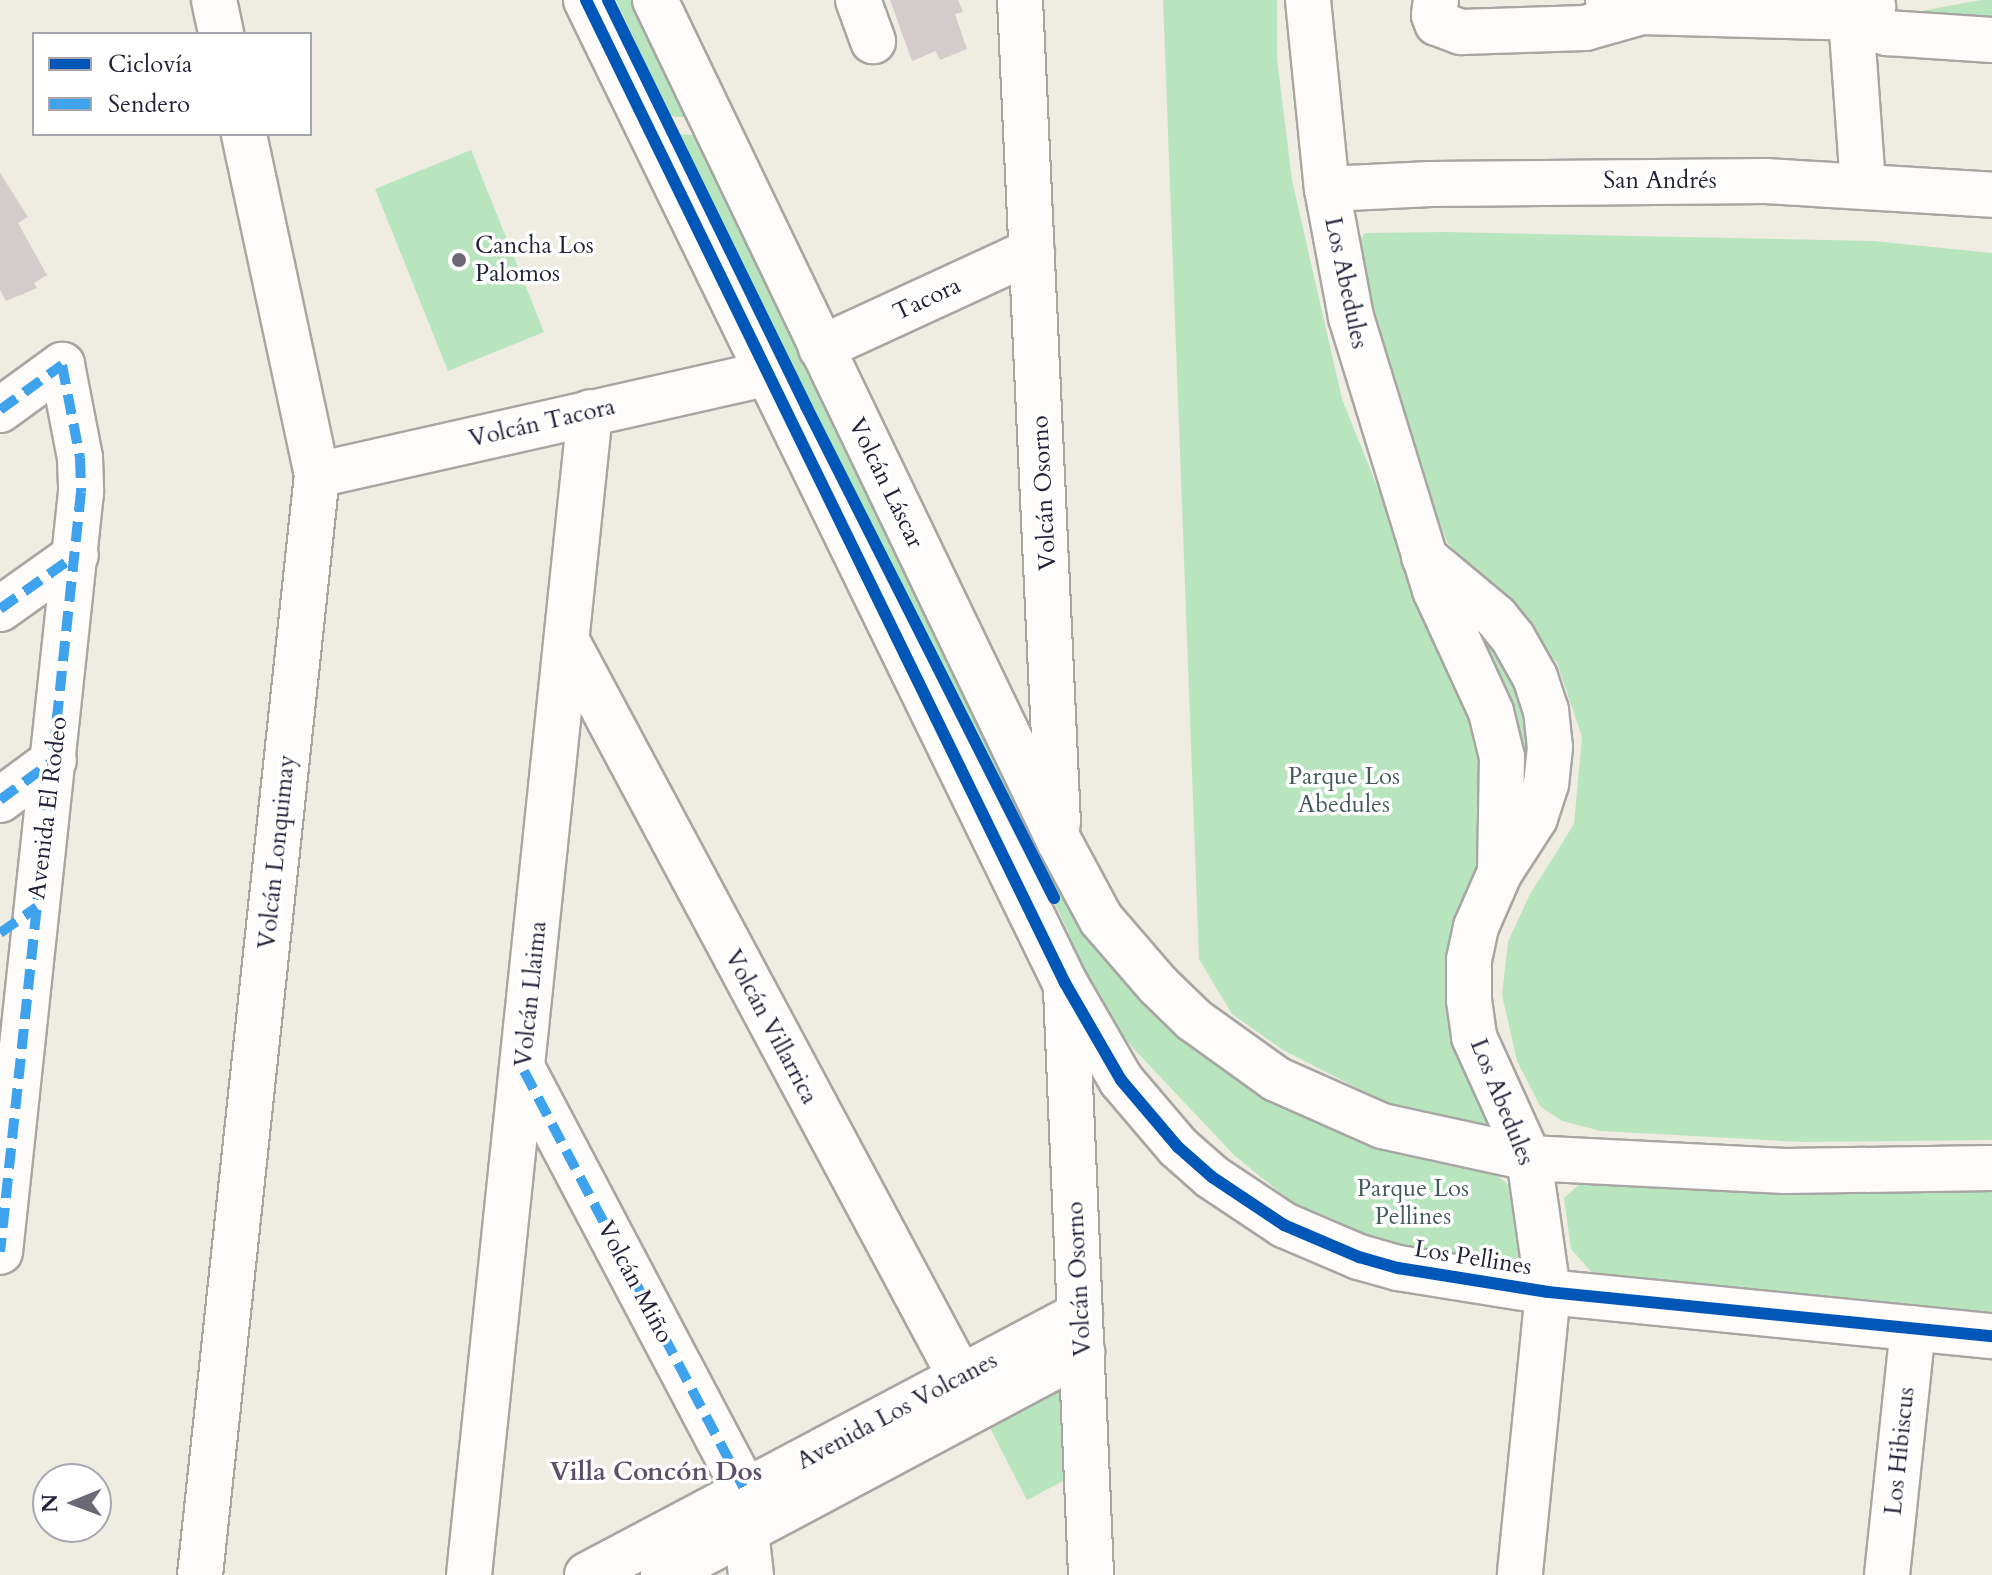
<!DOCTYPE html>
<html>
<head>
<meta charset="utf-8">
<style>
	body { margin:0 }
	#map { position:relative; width:1992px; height:1575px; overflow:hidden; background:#efece2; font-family:Cardo,serif }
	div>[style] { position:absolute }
	.green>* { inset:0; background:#b9e5be }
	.building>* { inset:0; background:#d4cbcd }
	.roads { filter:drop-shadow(2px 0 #a8a6a3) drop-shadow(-2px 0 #a8a6a3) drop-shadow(0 2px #a8a6a3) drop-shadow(0 -2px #a8a6a3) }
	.minor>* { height:44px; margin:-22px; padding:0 22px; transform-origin:22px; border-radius:22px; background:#fdfcfb }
	.quiet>* { height:10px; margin-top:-5px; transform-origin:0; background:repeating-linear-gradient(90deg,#3ea2ec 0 20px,transparent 0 30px) }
	.cycleway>* { height:12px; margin:-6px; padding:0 6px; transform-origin:6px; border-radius:6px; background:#0057b8 }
	.dots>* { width:22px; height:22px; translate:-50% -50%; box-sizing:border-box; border:4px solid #fff; border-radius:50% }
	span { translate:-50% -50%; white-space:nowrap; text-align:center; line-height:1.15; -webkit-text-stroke:7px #fff; paint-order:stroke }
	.street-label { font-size:24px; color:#22223b }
	.poi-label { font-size:24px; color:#22223b }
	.left { translate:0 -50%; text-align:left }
	.park-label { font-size:24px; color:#425b59 }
	.neighbourhood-label { font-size:26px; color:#5c506b; font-weight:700 }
	.legend { position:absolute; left:32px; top:32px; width:280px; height:104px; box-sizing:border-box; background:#fff; border:2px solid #a7a7b1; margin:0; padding:10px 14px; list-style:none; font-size:24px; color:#22223b }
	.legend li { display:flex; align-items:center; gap:16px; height:40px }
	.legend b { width:40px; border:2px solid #a7a7b1 }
	.north { position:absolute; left:32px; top:1463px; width:80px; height:80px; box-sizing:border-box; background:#fff; border:2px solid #a7a7b1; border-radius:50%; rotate:269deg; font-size:22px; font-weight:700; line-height:32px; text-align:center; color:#22223b }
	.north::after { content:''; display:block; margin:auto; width:28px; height:36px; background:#6a6975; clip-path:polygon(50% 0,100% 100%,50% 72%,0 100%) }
</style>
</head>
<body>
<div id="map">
	<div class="green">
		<i style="clip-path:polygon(616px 0,637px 0,692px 118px,670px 116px)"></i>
		<i style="clip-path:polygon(1163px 0,1277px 0,1277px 59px,1292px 180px,1342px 399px,1387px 511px,1417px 565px,1466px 677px,1494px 810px,1466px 924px,1510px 1143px,1390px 1105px,1283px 1050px,1232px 1014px,1199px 959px)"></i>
		<i style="clip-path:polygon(1981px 0,1992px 0,1992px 23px,1894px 16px)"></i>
		<i style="clip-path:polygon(679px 134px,701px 136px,1079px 914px,1406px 1154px,1488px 1168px,1511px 1187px,1528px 1251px,1509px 1269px,1477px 1257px,1400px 1248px,1362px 1236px,1293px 1203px,1235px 1156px,1131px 1046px,1080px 978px,1068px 931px)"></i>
		<i style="clip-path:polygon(471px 150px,544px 332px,448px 371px,375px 189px)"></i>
		<i style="clip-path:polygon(1446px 232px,1874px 241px,1992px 253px,1992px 1140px,1802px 1142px,1601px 1131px,1562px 1121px,1540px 1106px,1517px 1061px,1502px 995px,1508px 942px,1529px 896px,1574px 824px,1582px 737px,1557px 663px,1447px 542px,1402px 422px,1366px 306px,1356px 245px,1365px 233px)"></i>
		<i style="clip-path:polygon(1448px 591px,1507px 655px,1532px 721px,1532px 789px,1516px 819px)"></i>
		<i style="clip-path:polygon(1593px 1172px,1992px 1184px,1992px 1319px,1596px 1277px,1571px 1249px,1564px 1198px)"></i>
		<i style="clip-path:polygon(1065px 1383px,1069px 1478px,1027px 1500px,988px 1424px)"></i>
	</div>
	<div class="building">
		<i style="clip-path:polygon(890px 0,958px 0,963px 12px,955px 14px,967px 49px,940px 60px,936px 51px,912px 61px)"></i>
		<i style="clip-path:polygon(0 173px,28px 217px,18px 223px,47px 275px,34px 283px,37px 288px,6px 301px,0 290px)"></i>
	</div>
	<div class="roads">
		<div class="minor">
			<i style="left:214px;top:0;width:35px;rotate:78deg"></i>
			<i style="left:586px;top:0;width:1093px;rotate:64.02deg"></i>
			<i style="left:1065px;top:983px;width:112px;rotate:60deg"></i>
			<i style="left:1121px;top:1080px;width:88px;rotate:49.6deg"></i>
			<i style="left:1178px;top:1147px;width:45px;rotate:41.4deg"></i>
			<i style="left:1212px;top:1177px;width:87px;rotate:33.7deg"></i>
			<i style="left:1284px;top:1225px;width:82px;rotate:23.1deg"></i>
			<i style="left:1359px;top:1257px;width:41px;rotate:15.8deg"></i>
			<i style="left:1398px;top:1268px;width:152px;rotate:9.1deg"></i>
			<i style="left:1548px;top:1292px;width:446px;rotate:5.7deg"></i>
			<i style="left:655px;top:0;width:933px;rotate:64.34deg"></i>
			<i style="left:1059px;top:841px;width:89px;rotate:61.7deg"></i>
			<i style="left:1101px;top:919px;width:87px;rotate:49.2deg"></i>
			<i style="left:1158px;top:985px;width:50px;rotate:44.2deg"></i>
			<i style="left:1194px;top:1020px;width:101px;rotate:35.7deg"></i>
			<i style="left:1276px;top:1079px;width:116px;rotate:23.9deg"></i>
			<i style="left:1382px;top:1126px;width:150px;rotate:12.3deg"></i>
			<i style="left:1529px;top:1158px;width:256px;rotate:2.9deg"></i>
			<i style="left:1785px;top:1171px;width:207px;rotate:-0.8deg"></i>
			<i style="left:858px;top:0;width:44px;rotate:69.9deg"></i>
			<i style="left:1020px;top:0;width:824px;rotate:87.36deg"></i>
			<i style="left:1308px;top:0;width:190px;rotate:84.3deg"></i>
			<i style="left:1327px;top:189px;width:130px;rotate:79.4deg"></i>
			<i style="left:1351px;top:317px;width:286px;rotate:72.9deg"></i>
			<i style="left:1435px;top:590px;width:134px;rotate:65.3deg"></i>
			<i style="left:1491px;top:712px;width:46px;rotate:76.3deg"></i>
			<i style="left:1502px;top:757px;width:111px;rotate:91deg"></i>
			<i style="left:1436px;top:0;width:15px;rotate:98deg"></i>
			<i style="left:1434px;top:15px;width:9px;rotate:69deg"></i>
			<i style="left:1437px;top:23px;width:26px;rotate:21deg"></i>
			<i style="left:1461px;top:32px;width:124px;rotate:-1.8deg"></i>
			<i style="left:1585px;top:28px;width:59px;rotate:-15.7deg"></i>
			<i style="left:1608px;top:0;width:36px;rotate:19deg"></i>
			<i style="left:1642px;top:12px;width:209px;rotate:1.6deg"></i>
			<i style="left:1851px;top:18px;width:39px;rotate:23deg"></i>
			<i style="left:1887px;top:33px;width:105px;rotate:3.8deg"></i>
			<i style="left:1863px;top:185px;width:167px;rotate:-94.1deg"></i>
			<i style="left:1851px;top:18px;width:25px;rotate:-27deg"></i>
			<i style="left:1327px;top:189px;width:104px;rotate:-2.8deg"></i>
			<i style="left:1431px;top:184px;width:335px;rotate:-0.5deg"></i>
			<i style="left:1766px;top:181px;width:226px;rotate:3.5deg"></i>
			<i style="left:821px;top:348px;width:232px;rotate:-24.7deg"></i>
			<i style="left:0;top:410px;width:77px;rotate:-36deg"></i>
			<i style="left:62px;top:365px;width:95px;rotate:79deg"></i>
			<i style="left:80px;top:458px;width:34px;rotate:88deg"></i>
			<i style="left:81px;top:492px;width:764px;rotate:96.08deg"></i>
			<i style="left:317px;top:475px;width:461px;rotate:-12.7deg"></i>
			<i style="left:1424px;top:557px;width:94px;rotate:39.8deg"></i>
			<i style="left:1496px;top:617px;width:27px;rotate:51deg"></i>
			<i style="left:1513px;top:638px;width:45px;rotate:60.6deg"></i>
			<i style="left:1535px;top:677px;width:35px;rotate:72deg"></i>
			<i style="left:1546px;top:710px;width:37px;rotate:84deg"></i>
			<i style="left:1550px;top:747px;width:37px;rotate:96deg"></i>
			<i style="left:1546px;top:784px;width:36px;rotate:108deg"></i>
			<i style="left:1535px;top:818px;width:64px;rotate:122.9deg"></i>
			<i style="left:1500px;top:872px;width:60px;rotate:113.6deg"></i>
			<i style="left:1476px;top:927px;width:34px;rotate:102deg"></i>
			<i style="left:1469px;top:960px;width:40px;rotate:90deg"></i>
			<i style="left:1469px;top:1000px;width:37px;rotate:82deg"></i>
			<i style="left:1474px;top:1037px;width:133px;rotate:65.6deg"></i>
			<i style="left:1529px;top:1158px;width:135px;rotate:81.9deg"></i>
			<i style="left:1548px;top:1292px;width:284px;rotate:95.7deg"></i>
			<i style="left:0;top:609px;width:93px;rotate:-35.4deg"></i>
			<i style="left:568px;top:643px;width:867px;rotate:61.87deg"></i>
			<i style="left:0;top:800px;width:67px;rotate:-36.5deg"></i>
			<i style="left:1066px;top:990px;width:586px;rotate:87.55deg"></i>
			<i style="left:524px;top:1071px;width:476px;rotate:62.2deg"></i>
			<i style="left:746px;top:1531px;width:44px;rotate:83.5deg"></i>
			<i style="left:200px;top:1575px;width:1106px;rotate:-83.93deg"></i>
			<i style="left:317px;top:475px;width:349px;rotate:-102.1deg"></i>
			<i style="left:469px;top:1575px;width:1169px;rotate:-84.06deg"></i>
			<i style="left:587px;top:1575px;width:558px;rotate:-27.9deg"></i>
			<i style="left:663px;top:1575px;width:475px;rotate:-28deg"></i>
			<i style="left:1887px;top:1575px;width:248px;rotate:-84deg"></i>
		</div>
	</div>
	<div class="quiet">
		<i style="left:0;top:410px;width:77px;rotate:-36deg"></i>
		<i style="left:62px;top:365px;width:95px;rotate:79deg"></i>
		<i style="left:80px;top:458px;width:34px;rotate:88deg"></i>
		<i style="left:81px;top:492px;width:764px;rotate:96.08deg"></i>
		<i style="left:0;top:609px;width:93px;rotate:-35.4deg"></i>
		<i style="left:0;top:800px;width:67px;rotate:-36.5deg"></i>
		<i style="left:0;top:933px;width:45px;rotate:-35.1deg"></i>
		<i style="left:524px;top:1071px;width:476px;rotate:62.2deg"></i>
	</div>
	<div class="cycleway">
		<i style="left:586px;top:0;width:1093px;rotate:64.02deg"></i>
		<i style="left:1065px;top:983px;width:112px;rotate:60deg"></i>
		<i style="left:1121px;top:1080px;width:88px;rotate:49.6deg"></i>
		<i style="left:1178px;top:1147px;width:45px;rotate:41.4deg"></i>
		<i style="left:1212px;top:1177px;width:87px;rotate:33.7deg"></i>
		<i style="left:1284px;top:1225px;width:82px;rotate:23.1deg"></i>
		<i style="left:1359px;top:1257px;width:41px;rotate:15.8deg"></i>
		<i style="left:1398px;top:1268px;width:152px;rotate:9.1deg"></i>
		<i style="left:1548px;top:1292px;width:446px;rotate:5.7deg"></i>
		<i style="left:608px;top:0;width:452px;rotate:64deg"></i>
		<i style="left:806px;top:406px;width:551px;rotate:63.25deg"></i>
	</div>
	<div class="dots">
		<i style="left:459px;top:260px;background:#6a6975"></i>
	</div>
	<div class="street-label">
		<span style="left:1660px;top:181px">San Andrés</span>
		<span style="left:1346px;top:283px;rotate:78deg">Los Abedules</span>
		<span style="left:927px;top:299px;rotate:-25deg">Tacora</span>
		<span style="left:542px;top:423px;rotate:-13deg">Volcán Tacora</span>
		<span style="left:886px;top:483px;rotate:64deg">Volcán Láscar</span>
		<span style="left:1044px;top:493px;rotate:-93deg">Volcán Osorno</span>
		<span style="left:48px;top:808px;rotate:-83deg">Avenida El Rodeo</span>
		<span style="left:277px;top:852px;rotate:-84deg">Volcán Lonquimay</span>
		<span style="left:531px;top:994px;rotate:-84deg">Volcán Llaima</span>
		<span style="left:771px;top:1027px;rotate:62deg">Volcán Villarrica</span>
		<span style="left:1502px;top:1102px;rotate:68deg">Los Abedules</span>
		<span style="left:1473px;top:1258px;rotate:9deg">Los Pellines</span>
		<span style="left:1079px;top:1279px;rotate:-93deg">Volcán Osorno</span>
		<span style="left:635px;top:1282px;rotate:62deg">Volcán Miño</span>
		<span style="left:897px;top:1411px;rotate:-28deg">Avenida Los Volcanes</span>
		<span style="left:1900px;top:1451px;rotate:-84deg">Los Hibiscus</span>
	</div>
	<div class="poi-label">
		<span class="left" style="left:475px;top:260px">Cancha Los<br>Palomos</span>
	</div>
	<div class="park-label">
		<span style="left:1344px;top:791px">Parque Los<br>Abedules</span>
		<span style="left:1413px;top:1203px">Parque Los<br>Pellines</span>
	</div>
	<div class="neighbourhood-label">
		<span style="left:656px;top:1472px">Villa Concón Dos</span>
	</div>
	<ul class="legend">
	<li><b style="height:10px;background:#0057b8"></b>Ciclovía</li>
	<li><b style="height:10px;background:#3ea2ec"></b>Sendero</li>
	</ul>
	<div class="north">N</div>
</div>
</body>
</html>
